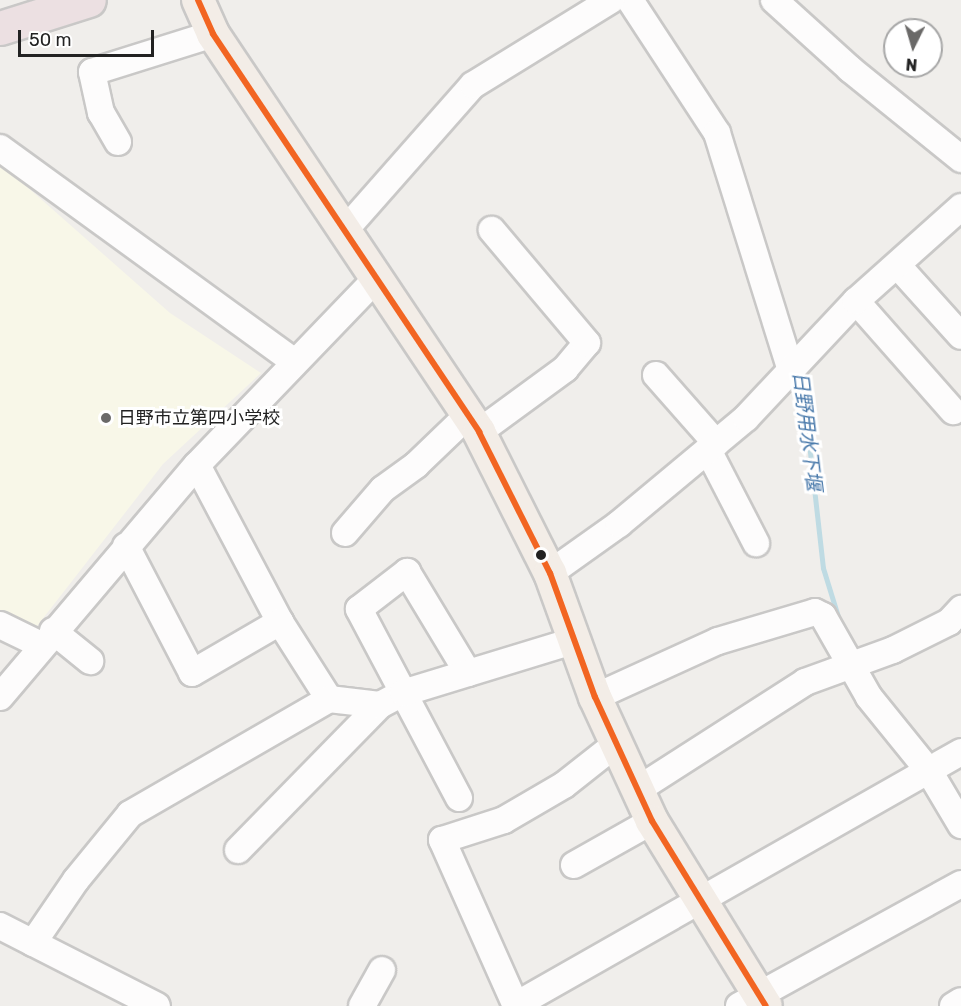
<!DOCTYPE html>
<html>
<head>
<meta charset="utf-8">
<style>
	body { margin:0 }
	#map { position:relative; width:961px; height:1006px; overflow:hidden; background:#f0eeeb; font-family:Rubik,"Noto Sans JP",sans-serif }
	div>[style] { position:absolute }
	.education>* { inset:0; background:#f8f7e8 }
	.stream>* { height:5px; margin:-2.5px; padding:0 2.5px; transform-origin:2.5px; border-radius:2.5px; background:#bfdbe3 }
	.roads { filter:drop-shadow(2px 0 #c9c8c7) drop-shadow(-2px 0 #c9c8c7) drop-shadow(0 2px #c9c8c7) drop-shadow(0 -2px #c9c8c7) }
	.minor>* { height:26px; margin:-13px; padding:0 13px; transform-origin:13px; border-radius:13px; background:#fdfcfc }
	.major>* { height:32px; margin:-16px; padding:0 16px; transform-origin:16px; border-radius:16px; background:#f3ede7 }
	.highway>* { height:33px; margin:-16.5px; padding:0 16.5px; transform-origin:16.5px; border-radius:16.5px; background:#ece0e2 }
	.bus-1>* { height:6px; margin:-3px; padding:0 3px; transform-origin:3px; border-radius:3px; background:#f26522 }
	.dots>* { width:16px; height:16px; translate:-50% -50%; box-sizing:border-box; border:3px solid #fff; border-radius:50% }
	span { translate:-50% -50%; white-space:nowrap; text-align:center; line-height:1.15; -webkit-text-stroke:6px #fff; paint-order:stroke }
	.poi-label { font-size:18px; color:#222 }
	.left { translate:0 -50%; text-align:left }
	.water-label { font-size:20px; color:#4a7aab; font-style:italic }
	.north { position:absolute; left:883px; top:18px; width:60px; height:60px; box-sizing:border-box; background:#fff; border:2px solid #a7a7a7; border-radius:50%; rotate:185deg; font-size:16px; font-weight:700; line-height:24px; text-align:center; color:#222 }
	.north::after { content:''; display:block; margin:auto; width:21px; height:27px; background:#6a6968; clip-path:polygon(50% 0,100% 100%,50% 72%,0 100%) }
	.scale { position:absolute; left:18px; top:30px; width:136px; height:27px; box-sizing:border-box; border:3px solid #222; border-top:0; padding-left:8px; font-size:18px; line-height:21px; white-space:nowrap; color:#222; -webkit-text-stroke:4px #fff; paint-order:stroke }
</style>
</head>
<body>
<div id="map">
	<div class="education">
		<i style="clip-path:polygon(0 163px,170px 313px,261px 373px,163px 464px,34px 630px,0 612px)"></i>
	</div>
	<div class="stream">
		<i style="left:801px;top:372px;width:197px;rotate:83.6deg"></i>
		<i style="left:823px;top:568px;width:58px;rotate:72.8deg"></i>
		<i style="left:925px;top:755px;width:21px;rotate:-19deg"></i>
	</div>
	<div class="roads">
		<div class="minor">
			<i style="left:630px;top:0;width:159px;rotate:56.8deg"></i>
			<i style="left:717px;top:133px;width:245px;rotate:72.7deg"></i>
			<i style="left:774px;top:0;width:103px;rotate:42.2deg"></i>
			<i style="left:850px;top:69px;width:143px;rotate:39deg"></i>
			<i style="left:118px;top:142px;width:34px;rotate:-120deg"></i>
			<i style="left:101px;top:113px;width:42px;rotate:-102.4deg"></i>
			<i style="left:92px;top:72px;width:127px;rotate:-17.4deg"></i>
			<i style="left:0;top:148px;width:364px;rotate:36deg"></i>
			<i style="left:345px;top:230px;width:193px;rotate:-48.6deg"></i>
			<i style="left:473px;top:85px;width:162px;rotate:-31.6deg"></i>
			<i style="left:898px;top:266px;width:94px;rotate:48deg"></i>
			<i style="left:856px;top:301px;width:147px;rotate:48.6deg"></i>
			<i style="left:656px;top:375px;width:91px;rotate:48.6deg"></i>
			<i style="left:479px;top:432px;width:107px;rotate:-36.2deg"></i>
			<i style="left:565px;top:369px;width:34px;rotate:-50deg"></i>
			<i style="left:587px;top:343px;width:148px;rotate:-130.1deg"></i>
			<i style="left:708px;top:450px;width:105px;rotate:62.7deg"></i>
			<i style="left:197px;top:465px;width:178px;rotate:62.1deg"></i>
			<i style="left:280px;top:622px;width:91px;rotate:57.5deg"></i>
			<i style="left:345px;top:533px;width:58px;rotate:-49.2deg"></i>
			<i style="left:383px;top:489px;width:41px;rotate:-36deg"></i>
			<i style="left:416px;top:465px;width:71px;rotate:-43.9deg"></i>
			<i style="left:126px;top:546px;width:143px;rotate:62.5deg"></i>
			<i style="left:192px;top:673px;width:102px;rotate:-30.1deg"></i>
			<i style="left:550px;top:573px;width:85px;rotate:-35.4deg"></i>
			<i style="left:619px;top:524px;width:165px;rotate:-39.8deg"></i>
			<i style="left:746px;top:418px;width:161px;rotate:-46.8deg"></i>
			<i style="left:856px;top:301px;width:141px;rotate:-41.8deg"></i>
			<i style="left:0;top:625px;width:46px;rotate:26deg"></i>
			<i style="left:53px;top:631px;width:48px;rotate:39deg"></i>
			<i style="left:0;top:697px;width:304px;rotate:-49.7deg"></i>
			<i style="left:197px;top:465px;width:258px;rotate:-46.1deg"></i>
			<i style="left:595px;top:697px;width:135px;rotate:-24.5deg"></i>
			<i style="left:718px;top:641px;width:101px;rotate:-16.6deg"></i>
			<i style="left:815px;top:612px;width:9px;rotate:27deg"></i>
			<i style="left:823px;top:616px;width:93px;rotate:60.4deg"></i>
			<i style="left:869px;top:697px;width:95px;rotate:51deg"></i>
			<i style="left:929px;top:771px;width:63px;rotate:59.3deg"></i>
			<i style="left:637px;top:790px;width:200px;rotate:-32.7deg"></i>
			<i style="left:805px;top:682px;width:94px;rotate:-20deg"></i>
			<i style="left:893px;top:650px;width:63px;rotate:-26.6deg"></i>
			<i style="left:949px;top:622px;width:18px;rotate:-47deg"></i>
			<i style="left:459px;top:798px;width:214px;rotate:-117.9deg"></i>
			<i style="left:359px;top:609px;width:61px;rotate:-37.6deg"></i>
			<i style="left:407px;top:572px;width:118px;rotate:58.9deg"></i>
			<i style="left:238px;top:850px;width:203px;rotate:-45.6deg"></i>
			<i style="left:574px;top:865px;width:90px;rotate:-29.4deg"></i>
			<i style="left:0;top:926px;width:176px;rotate:27deg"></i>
			<i style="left:33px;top:943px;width:76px;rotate:-55.7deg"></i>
			<i style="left:76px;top:880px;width:85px;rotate:-50.7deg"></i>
			<i style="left:130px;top:814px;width:230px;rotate:-30deg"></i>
			<i style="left:329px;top:699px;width:51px;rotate:6.7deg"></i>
			<i style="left:380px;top:705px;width:26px;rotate:-28deg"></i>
			<i style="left:403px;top:693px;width:178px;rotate:-17deg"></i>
			<i style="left:516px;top:1005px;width:512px;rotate:-29.62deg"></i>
			<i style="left:362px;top:1006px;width:41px;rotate:-60.9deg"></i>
			<i style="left:516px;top:1006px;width:182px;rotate:-114deg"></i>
			<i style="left:442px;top:840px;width:65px;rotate:-17.9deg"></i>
			<i style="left:504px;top:820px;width:69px;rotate:-30.3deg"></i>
			<i style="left:564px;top:785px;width:66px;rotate:-38.3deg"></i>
			<i style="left:739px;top:1006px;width:253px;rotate:-28.8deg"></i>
			<i style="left:953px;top:1006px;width:9px;rotate:-32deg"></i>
		</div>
		<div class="major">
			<i style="left:198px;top:0;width:37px;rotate:66deg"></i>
			<i style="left:213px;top:34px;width:479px;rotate:56.2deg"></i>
			<i style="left:479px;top:432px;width:158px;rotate:63.3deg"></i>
			<i style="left:550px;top:573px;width:132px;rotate:70.1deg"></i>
			<i style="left:595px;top:697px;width:136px;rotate:65.3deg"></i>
			<i style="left:652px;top:821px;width:217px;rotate:58.4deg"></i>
		</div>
		<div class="highway">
			<i style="left:0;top:28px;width:93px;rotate:-17.5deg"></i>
		</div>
	</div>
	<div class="bus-1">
		<i style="left:198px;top:0;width:37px;rotate:66deg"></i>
		<i style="left:213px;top:34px;width:479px;rotate:56.2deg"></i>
		<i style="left:479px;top:432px;width:158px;rotate:63.3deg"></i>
		<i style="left:550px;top:573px;width:132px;rotate:70.1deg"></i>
		<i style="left:595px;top:697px;width:136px;rotate:65.3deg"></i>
		<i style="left:652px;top:821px;width:217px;rotate:58.4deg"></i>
	</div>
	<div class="dots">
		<i style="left:106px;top:418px;background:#6a6968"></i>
		<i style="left:541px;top:555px;background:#222"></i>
	</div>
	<div class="poi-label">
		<span class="left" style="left:118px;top:418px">日野市立第四小学校</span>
	</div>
	<div class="water-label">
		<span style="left:807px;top:431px;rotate:83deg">日野用水下堰</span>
	</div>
	<div class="north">N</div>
	<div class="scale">50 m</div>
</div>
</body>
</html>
